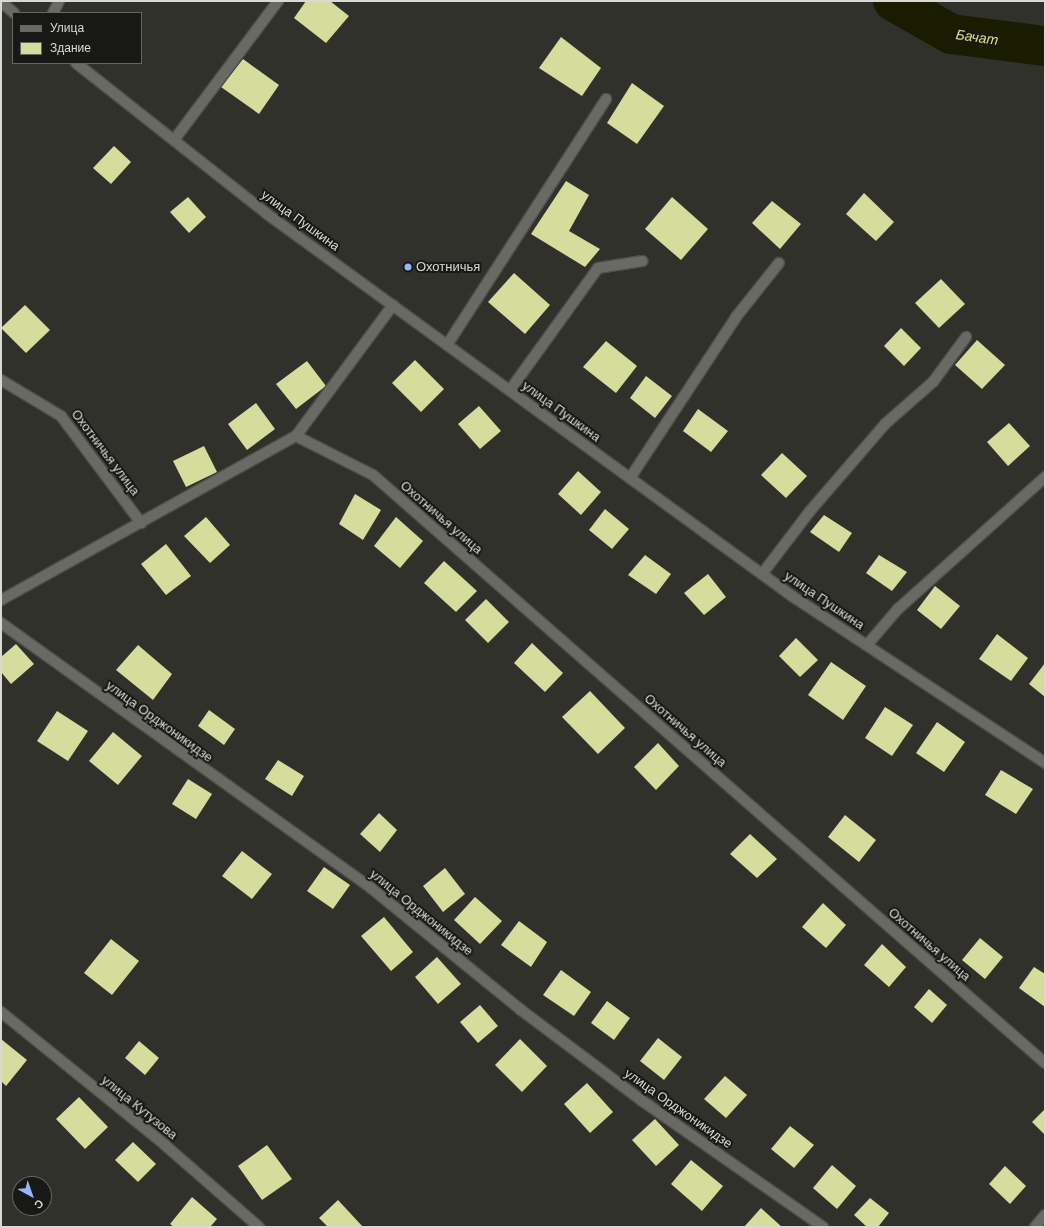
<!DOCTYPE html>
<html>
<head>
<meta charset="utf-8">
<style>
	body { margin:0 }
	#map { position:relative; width:1046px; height:1228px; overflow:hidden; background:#30312b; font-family:Arial,sans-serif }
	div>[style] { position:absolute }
	.river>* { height:40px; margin:-20px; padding:0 20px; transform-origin:20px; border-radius:20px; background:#1a1c00 }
	.building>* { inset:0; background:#d5dc9c }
	.roads { filter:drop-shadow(1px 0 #4e4f4a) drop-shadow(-1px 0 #4e4f4a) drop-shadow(0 1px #4e4f4a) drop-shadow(0 -1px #4e4f4a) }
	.service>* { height:10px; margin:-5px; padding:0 5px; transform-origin:5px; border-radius:5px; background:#696a64 }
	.minor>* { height:10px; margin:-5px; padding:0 5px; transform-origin:5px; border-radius:5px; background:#696a64 }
	.dots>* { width:11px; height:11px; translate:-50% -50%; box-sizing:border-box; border:2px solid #181916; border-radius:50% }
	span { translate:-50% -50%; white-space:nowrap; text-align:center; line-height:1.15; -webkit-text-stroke:4px #181916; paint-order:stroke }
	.street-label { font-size:13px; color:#d9d9d5 }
	.poi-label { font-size:13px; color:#d9d9d5 }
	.left { translate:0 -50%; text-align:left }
	.water-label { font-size:14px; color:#dbe38a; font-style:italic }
	.frame { position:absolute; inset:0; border:2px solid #d9d9d5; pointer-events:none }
	.legend { position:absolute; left:12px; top:12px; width:130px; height:52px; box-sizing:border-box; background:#181916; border:1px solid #656662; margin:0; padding:5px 7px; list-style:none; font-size:12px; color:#d9d9d5 }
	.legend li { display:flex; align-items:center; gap:8px; height:20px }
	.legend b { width:20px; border:1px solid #656662 }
	.north { position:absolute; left:12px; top:1176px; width:40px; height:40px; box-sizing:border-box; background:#181916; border:1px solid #656662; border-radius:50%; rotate:140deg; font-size:11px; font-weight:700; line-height:16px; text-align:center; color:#d9d9d5 }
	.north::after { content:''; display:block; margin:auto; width:14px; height:18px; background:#93b7fd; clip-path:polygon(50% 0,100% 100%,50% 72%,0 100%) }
</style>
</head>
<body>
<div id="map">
	<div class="river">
		<i style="left:893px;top:1px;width:67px;rotate:29.6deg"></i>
		<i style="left:951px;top:34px;width:95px;rotate:7.3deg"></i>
	</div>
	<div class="building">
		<i style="clip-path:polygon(306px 1px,330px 1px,349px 16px,326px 43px,294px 18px)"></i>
		<i style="clip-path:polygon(561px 37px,601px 68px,582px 96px,539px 68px)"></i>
		<i style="clip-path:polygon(243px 59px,279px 85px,259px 114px,221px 87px)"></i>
		<i style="clip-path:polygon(632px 83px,664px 106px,637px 144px,607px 123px)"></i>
		<i style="clip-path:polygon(114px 146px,131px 162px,111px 184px,93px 168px)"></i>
		<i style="clip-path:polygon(566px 181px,589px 195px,569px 231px,600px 249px,585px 267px,531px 234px)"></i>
		<i style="clip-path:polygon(864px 193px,894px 222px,876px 241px,846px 214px)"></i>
		<i style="clip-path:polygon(188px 197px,206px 217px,189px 233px,170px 212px)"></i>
		<i style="clip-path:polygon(672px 197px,708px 229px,681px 260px,645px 229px)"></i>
		<i style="clip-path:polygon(772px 201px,801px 224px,780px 249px,752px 223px)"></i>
		<i style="clip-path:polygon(514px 273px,550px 305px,525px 334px,488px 302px)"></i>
		<i style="clip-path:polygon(941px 279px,965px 304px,939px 328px,915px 303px)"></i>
		<i style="clip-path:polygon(25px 305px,50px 330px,26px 353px,1px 328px)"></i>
		<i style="clip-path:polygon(901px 328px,921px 348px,904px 366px,884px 346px)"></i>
		<i style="clip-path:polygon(977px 340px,1005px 365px,982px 389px,955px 365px)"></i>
		<i style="clip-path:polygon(606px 341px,637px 366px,616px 393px,583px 367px)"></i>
		<i style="clip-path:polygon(415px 360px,444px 389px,421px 412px,392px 383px)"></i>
		<i style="clip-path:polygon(307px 361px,326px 386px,296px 409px,276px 384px)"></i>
		<i style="clip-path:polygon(646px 376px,672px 396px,655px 418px,630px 398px)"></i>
		<i style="clip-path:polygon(256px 403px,275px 429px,247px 450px,228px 424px)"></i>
		<i style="clip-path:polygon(479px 406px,501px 431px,480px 449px,458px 424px)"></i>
		<i style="clip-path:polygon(698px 409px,728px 431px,711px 452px,683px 431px)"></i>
		<i style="clip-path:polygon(1009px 423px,1030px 446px,1008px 466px,987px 442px)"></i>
		<i style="clip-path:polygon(204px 446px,217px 472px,186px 487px,173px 461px)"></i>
		<i style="clip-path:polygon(782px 453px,807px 476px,786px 498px,761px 475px)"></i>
		<i style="clip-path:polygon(578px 471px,601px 492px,581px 515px,558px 494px)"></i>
		<i style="clip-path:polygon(355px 494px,381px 510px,363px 540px,339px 524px)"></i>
		<i style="clip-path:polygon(605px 509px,629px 529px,612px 549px,589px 530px)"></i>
		<i style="clip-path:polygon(824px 515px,852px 533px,839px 552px,810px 532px)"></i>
		<i style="clip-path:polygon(206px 517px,230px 545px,210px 563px,184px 536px)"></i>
		<i style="clip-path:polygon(396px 517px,423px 541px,400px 568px,374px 546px)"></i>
		<i style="clip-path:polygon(166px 544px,191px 576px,166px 595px,141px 564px)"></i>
		<i style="clip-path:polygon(645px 555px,671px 574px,656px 594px,628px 575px)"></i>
		<i style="clip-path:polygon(879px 555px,907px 572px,892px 591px,866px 573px)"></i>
		<i style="clip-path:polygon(444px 561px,477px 591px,456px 612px,424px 583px)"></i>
		<i style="clip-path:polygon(708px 574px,726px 597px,704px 615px,684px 593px)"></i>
		<i style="clip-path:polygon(935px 586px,960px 606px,941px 629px,917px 610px)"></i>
		<i style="clip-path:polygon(486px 599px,509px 622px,488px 643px,465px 620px)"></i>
		<i style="clip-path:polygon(997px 634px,1028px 658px,1011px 681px,979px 659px)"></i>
		<i style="clip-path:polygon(796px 638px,818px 660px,800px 677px,779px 656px)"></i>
		<i style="clip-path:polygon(532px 643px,563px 673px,545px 692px,514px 663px)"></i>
		<i style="clip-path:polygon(16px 644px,34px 664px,11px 684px,1px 672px,1px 657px)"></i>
		<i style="clip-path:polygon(138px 645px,172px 674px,153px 700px,116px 670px)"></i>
		<i style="clip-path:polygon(831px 662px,866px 686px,843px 720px,808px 695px)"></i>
		<i style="clip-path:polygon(1045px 663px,1045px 697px,1029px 684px)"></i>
		<i style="clip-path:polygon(590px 691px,625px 728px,598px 754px,562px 717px)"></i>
		<i style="clip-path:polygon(885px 707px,913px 725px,892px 756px,865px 738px)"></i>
		<i style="clip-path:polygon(209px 710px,235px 729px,224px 745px,198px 726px)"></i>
		<i style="clip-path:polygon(57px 711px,88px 731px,68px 761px,37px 741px)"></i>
		<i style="clip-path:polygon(937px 722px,965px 742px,944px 772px,916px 753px)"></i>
		<i style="clip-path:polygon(113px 732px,142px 756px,118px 785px,89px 761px)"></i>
		<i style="clip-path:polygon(658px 743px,679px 766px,656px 790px,634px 767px)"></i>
		<i style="clip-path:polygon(278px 760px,304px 776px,292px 796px,265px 779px)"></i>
		<i style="clip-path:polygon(1001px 770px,1033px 789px,1016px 814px,985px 795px)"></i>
		<i style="clip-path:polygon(188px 779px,212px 794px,196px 819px,172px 804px)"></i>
		<i style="clip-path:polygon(379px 813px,397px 830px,380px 852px,360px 834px)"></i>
		<i style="clip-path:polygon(845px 815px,876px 840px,859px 862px,828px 837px)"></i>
		<i style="clip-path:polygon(750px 834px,777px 859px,757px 878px,730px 854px)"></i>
		<i style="clip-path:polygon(242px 851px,272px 874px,252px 899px,222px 876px)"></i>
		<i style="clip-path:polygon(324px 867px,350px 885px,333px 909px,307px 891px)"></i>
		<i style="clip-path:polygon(445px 868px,465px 894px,443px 912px,423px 886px)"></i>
		<i style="clip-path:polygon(475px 897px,502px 921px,480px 944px,454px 920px)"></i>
		<i style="clip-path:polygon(823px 903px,846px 925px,826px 948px,802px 927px)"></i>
		<i style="clip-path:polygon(384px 917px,413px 952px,391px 971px,361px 936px)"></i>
		<i style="clip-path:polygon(519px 921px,547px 942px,531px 967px,501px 945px)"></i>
		<i style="clip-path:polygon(980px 938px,1003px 957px,985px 979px,962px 960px)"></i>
		<i style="clip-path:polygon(111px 939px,139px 961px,112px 995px,84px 973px)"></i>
		<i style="clip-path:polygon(882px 944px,906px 967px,889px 987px,864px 965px)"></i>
		<i style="clip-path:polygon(437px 957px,461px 984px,438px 1004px,415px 977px)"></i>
		<i style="clip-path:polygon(1034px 967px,1045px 974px,1045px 1007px,1019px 988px)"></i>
		<i style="clip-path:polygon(561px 970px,591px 992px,574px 1016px,543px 995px)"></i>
		<i style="clip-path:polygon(929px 989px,947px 1005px,932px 1023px,914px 1007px)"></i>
		<i style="clip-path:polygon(607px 1001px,630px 1018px,614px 1040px,591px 1023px)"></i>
		<i style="clip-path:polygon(480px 1005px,498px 1026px,478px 1043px,460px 1022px)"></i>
		<i style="clip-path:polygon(658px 1038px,682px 1057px,664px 1080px,640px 1061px)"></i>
		<i style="clip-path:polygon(1px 1039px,27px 1060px,6px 1086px,1px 1081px)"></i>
		<i style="clip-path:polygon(520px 1039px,547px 1066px,522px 1092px,495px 1065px)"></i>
		<i style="clip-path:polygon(139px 1041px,159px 1058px,145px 1075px,125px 1058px)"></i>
		<i style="clip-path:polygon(725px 1076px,747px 1095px,726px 1118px,704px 1099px)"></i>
		<i style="clip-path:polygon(587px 1083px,613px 1112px,590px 1133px,564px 1104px)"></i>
		<i style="clip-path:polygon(79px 1097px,108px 1127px,85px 1149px,56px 1119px)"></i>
		<i style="clip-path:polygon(1045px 1109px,1045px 1135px,1032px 1122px)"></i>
		<i style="clip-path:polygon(655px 1119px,679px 1145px,656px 1166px,632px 1140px)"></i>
		<i style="clip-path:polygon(790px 1126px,814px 1145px,794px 1168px,771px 1149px)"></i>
		<i style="clip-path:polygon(133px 1142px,156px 1164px,138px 1182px,115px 1160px)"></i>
		<i style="clip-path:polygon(267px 1145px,292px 1179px,262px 1200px,238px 1166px)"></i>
		<i style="clip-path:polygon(691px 1160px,723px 1186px,702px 1211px,671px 1184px)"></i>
		<i style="clip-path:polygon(832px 1165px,856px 1186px,837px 1209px,813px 1188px)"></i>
		<i style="clip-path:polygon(1005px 1166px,1026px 1186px,1010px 1204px,989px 1184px)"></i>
		<i style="clip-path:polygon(192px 1197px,217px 1219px,210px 1227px,174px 1227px,170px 1224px)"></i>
		<i style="clip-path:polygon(870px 1198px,889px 1213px,878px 1227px,867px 1227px,854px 1215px)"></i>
		<i style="clip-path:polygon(338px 1200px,363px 1227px,328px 1227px,319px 1218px)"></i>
		<i style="clip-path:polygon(761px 1208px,782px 1227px,744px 1227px)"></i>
	</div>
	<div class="roads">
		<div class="service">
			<i style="left:53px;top:13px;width:13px;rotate:-63deg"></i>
			<i style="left:174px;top:140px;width:174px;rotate:-53.2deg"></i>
			<i style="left:447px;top:345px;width:293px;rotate:-57.1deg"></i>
			<i style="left:510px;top:390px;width:150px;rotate:-54.2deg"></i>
			<i style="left:598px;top:268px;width:45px;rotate:-9deg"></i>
			<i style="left:630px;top:478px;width:193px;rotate:-56.6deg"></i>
			<i style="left:736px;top:317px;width:69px;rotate:-51.5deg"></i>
			<i style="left:762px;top:574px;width:79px;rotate:-52.7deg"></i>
			<i style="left:810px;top:511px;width:115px;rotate:-49.2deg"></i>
			<i style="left:885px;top:424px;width:64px;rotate:-41.2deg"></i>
			<i style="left:933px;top:382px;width:56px;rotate:-53.7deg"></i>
			<i style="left:867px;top:645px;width:48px;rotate:-49.3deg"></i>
			<i style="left:898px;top:609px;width:198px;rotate:-41.9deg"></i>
		</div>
		<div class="minor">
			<i style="left:1px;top:2px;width:17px;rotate:40deg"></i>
			<i style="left:76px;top:63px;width:243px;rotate:38.3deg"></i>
			<i style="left:267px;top:214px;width:649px;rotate:36.04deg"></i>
			<i style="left:792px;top:596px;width:303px;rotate:33.4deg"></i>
			<i style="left:1px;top:380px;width:70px;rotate:31deg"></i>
			<i style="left:61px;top:416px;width:134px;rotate:53.2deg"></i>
			<i style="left:296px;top:436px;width:86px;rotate:26.9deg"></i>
			<i style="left:373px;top:475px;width:893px;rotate:41.19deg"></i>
			<i style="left:1px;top:600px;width:338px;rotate:-29.1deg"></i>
			<i style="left:296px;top:436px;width:163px;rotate:-53.5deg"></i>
			<i style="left:1px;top:623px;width:455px;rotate:35.6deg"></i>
			<i style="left:371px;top:888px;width:193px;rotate:39.1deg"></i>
			<i style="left:521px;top:1010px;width:150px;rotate:36.9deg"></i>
			<i style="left:641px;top:1100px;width:222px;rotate:34.9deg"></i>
			<i style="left:1px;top:1012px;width:211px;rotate:39deg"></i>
			<i style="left:165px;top:1145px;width:125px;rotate:41.1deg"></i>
			<i style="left:1035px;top:1227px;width:16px;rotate:-50deg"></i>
		</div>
	</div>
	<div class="dots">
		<i style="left:408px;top:267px;background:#93b7fd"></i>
	</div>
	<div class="street-label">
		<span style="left:300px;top:221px;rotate:36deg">улица Пушкина</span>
		<span style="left:561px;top:412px;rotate:36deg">улица Пушкина</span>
		<span style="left:105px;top:453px;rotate:53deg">Охотничья улица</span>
		<span style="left:441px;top:518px;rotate:41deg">Охотничья улица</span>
		<span style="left:824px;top:601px;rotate:34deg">улица Пушкина</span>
		<span style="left:159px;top:722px;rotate:36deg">улица Орджоникидзе</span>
		<span style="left:685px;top:731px;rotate:41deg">Охотничья улица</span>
		<span style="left:421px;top:913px;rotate:39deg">улица Орджоникидзе</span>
		<span style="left:929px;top:945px;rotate:41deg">Охотничья улица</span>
		<span style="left:139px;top:1108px;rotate:39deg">улица Кутузова</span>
		<span style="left:678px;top:1109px;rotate:35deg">улица Орджоникидзе</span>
	</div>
	<div class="poi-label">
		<span class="left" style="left:416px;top:267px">Охотничья</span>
	</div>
	<div class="water-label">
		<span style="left:977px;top:37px;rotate:8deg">Бачат</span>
	</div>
	<div class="frame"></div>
	<ul class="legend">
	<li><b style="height:5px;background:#696a64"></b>Улица</li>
	<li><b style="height:11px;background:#d5dc9c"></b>Здание</li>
	</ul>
	<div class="north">С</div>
</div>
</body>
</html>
